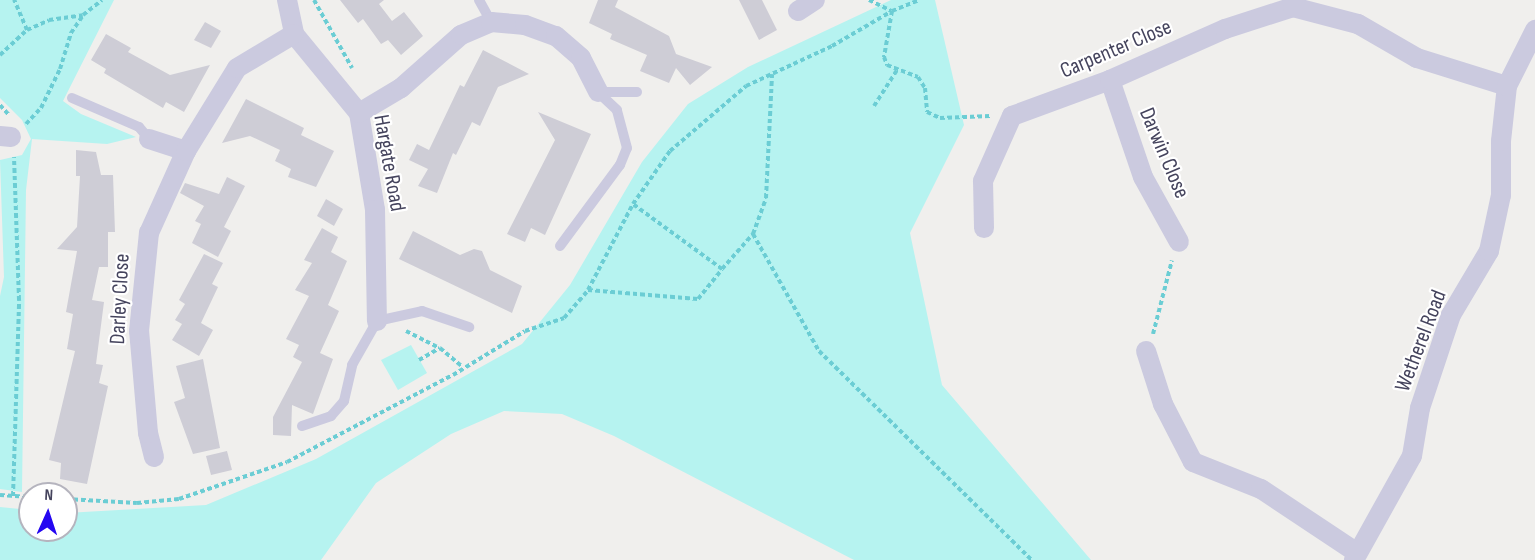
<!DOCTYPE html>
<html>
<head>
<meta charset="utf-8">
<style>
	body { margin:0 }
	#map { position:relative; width:1535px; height:560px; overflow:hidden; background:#f0efed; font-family:"Sofia Sans Condensed",sans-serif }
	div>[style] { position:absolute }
	.green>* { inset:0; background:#b6f3f0 }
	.building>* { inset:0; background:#cecdd6 }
	.path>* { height:4px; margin-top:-2px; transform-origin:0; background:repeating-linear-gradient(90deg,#6bcdd4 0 4.5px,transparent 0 7.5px) }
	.lane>* { height:10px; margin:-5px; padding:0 5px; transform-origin:5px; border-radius:5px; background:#cbcadf }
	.street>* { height:20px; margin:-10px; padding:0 10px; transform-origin:10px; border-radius:10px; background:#cbcadf }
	span { translate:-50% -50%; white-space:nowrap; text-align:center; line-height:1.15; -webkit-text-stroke:4.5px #fff; paint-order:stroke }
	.street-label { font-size:22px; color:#45445d }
	.north { position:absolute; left:18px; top:482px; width:60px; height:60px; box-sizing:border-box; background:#fff; border:2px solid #b5b4be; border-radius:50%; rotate:3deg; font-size:16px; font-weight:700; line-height:24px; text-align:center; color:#45445d }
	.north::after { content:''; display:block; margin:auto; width:21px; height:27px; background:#2507f1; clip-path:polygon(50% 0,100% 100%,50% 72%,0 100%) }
</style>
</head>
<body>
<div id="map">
	<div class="green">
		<i style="clip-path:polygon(0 0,114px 0,63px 101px,81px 114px,136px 137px,107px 144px,32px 139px,26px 190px,22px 492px,0 489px,0 296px,4px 277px,0 160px,22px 155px,31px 139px,22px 120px,0 98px)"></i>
		<i style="clip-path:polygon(891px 0,935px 0,964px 125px,910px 233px,942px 385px,1091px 560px,854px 560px,614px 436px,562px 414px,504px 411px,451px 434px,376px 483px,321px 560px,0 560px,0 507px,30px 510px,30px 530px,66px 530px,66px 513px,206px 505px,316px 459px,522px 344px,570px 285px,642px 162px,688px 104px,748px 67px)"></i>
		<i style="clip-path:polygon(411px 345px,427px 373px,398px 390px,381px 360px)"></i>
	</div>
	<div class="building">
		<i style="clip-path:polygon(340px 0,384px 0,379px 4px,392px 21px,404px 12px,423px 36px,401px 55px,388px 40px,381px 44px,363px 19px,358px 23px)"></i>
		<i style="clip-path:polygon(598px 0,618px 0,615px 7px,669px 36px,676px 54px,712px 67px,690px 85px,676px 68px,669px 83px,640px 71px,647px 55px,610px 39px,612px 34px,589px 23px)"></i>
		<i style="clip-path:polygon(739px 0,762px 0,777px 30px,759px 40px)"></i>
		<i style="clip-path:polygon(205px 22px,221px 31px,211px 48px,194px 40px)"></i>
		<i style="clip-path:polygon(106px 34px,131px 48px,128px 52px,170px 75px,210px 65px,184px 112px,166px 102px,163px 108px,104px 73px,106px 69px,91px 60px)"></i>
		<i style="clip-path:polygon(483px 50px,529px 74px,498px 87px,480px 126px,472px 122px,456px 155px,453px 153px,437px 193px,418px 186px,428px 169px,409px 160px,417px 144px,429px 150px,460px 85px,464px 87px)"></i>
		<i style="clip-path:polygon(246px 99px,304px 128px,301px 135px,334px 151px,316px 187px,288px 177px,291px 169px,275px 161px,280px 150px,250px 136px,222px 143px)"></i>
		<i style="clip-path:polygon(538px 112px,591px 134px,545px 235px,531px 228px,525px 242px,507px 234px,555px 140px)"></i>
		<i style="clip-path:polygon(76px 150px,96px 152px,101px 175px,113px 175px,115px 232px,108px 232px,108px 267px,99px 267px,92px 300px,104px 302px,96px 364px,103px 365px,99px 383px,108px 386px,87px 484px,60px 479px,61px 463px,49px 460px,75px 351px,67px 349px,73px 314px,66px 312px,77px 251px,57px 249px,77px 227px,80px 176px,76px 176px)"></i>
		<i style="clip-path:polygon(227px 177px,245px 186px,224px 227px,231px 231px,218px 257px,192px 243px,201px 224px,195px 221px,204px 206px,180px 193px,185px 183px,219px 194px)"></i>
		<i style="clip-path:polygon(326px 199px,343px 209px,334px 226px,317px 216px)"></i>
		<i style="clip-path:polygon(322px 228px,338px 237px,331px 252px,347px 261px,328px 305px,339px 311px,320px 353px,333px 359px,313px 414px,292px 405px,291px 436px,273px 435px,273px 417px,302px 362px,293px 357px,299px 345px,286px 339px,309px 296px,295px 290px,312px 263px,304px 260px)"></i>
		<i style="clip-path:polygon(413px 231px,460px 255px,474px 249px,482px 251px,490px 270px,522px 286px,512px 313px,399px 259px)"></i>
		<i style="clip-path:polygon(204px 254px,223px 263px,212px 284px,218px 287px,201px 323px,213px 330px,199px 356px,172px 340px,182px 324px,175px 320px,185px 304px,179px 300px)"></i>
		<i style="clip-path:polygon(203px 359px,220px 448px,193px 454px,174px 402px,185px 398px,176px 366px)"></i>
		<i style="clip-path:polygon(227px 451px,232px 470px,211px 475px,206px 456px)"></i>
	</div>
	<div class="path">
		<i style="left:314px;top:0;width:78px;rotate:60.8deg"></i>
		<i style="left:869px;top:0;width:25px;rotate:26deg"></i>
		<i style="left:892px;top:11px;width:29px;rotate:-22deg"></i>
		<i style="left:27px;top:30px;width:24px;rotate:-24deg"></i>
		<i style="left:49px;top:20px;width:34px;rotate:-8deg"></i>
		<i style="left:0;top:55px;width:37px;rotate:-43deg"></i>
		<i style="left:27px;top:30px;width:33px;rotate:-113deg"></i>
		<i style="left:0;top:105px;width:13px;rotate:48deg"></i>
		<i style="left:874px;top:106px;width:43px;rotate:-57.4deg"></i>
		<i style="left:26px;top:124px;width:22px;rotate:-47deg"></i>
		<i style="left:41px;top:108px;width:43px;rotate:-64deg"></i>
		<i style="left:60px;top:69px;width:38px;rotate:-73deg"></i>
		<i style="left:71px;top:33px;width:22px;rotate:-56deg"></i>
		<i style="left:83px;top:15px;width:24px;rotate:-38deg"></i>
		<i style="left:753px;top:234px;width:134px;rotate:60.6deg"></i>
		<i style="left:819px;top:351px;width:298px;rotate:44.5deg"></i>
		<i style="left:722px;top:269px;width:47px;rotate:-48.5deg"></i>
		<i style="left:753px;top:234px;width:38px;rotate:-70deg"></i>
		<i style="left:766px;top:198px;width:124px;rotate:-87.2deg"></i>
		<i style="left:588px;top:290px;width:110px;rotate:4.7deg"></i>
		<i style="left:698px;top:299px;width:38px;rotate:-51deg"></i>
		<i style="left:722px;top:269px;width:110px;rotate:-143.9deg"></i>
		<i style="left:406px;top:331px;width:38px;rotate:27deg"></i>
		<i style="left:440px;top:348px;width:30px;rotate:40deg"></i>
		<i style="left:1153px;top:334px;width:76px;rotate:-75.6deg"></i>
		<i style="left:419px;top:360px;width:24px;rotate:-30deg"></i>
		<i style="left:0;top:495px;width:30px;rotate:4deg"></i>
		<i style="left:13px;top:496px;width:196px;rotate:-88.2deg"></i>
		<i style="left:19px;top:300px;width:143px;rotate:-92deg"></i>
		<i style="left:66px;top:499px;width:71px;rotate:3.2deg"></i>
		<i style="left:137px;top:503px;width:42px;rotate:-5.4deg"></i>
		<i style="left:179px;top:499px;width:114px;rotate:-18.9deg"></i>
		<i style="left:287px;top:462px;width:187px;rotate:-27.7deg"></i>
		<i style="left:453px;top:375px;width:84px;rotate:-31.4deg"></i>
		<i style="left:525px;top:331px;width:41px;rotate:-18.4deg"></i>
		<i style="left:564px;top:318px;width:37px;rotate:-49deg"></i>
		<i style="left:588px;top:290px;width:97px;rotate:-62.4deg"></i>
		<i style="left:633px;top:204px;width:65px;rotate:-55.1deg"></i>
		<i style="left:670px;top:151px;width:100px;rotate:-40.5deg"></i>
		<i style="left:746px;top:86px;width:95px;rotate:-24.9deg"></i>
		<i style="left:832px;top:46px;width:69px;rotate:-30.3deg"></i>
		<i style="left:892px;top:11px;width:47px;rotate:99.9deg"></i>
		<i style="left:884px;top:57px;width:9px;rotate:69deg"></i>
		<i style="left:887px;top:65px;width:33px;rotate:21deg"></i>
		<i style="left:918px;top:77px;width:13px;rotate:58deg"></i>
		<i style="left:925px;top:88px;width:24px;rotate:85deg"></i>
		<i style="left:927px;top:112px;width:14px;rotate:25deg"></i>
		<i style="left:940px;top:118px;width:50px;rotate:-2.3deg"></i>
	</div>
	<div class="lane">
		<i style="left:479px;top:0;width:25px;rotate:61deg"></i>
		<i style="left:598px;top:92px;width:39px"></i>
		<i style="left:72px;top:98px;width:73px;rotate:23.4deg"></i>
		<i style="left:139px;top:127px;width:16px;rotate:50deg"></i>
		<i style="left:560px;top:246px;width:101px;rotate:-53.5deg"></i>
		<i style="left:620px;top:165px;width:18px;rotate:-68deg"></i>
		<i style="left:627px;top:148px;width:39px;rotate:-105deg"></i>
		<i style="left:617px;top:110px;width:26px;rotate:-137deg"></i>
		<i style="left:302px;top:426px;width:31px;rotate:-19deg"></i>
		<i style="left:331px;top:416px;width:20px;rotate:-49deg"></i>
		<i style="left:344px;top:401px;width:37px;rotate:-77deg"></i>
		<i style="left:352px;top:365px;width:51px;rotate:-60.4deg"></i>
		<i style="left:377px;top:321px;width:46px;rotate:-12.5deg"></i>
		<i style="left:422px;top:311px;width:50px;rotate:18.8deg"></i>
	</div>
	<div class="street">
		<i style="left:287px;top:0;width:35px;rotate:78deg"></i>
		<i style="left:294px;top:34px;width:102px;rotate:50.6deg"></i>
		<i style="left:359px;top:113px;width:98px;rotate:80.6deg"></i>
		<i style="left:375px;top:210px;width:111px;rotate:89deg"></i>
		<i style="left:798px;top:11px;width:20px;rotate:-33deg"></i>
		<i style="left:1110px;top:80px;width:102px;rotate:71.2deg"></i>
		<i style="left:1143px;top:177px;width:74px;rotate:61deg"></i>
		<i style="left:359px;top:113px;width:49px;rotate:-30.8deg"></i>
		<i style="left:401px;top:88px;width:80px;rotate:-41.5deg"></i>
		<i style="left:461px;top:35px;width:33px;rotate:-23deg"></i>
		<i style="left:491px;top:22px;width:34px;rotate:5deg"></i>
		<i style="left:525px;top:25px;width:33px;rotate:20deg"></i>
		<i style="left:556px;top:36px;width:33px;rotate:41deg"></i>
		<i style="left:581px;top:58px;width:38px;rotate:63deg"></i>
		<i style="left:0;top:136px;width:11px;rotate:5deg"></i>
		<i style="left:149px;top:139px;width:39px;rotate:18deg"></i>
		<i style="left:984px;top:228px;width:47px;rotate:-91.2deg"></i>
		<i style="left:983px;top:181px;width:71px;rotate:-66deg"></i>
		<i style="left:1012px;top:116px;width:104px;rotate:-20.2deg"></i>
		<i style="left:1110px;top:80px;width:126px;rotate:-23.9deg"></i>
		<i style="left:1225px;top:29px;width:71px;rotate:-17.9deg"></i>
		<i style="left:1293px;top:7px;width:67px;rotate:14.7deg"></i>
		<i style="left:1358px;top:24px;width:68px;rotate:30deg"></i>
		<i style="left:1417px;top:58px;width:94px;rotate:17.3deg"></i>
		<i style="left:1146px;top:351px;width:56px;rotate:72.2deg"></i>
		<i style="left:1163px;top:404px;width:65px;rotate:62.7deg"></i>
		<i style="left:1193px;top:462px;width:73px;rotate:21.7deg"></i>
		<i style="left:1261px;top:489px;width:114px;rotate:33.6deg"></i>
		<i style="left:154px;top:457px;width:25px;rotate:-104deg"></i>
		<i style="left:148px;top:433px;width:102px;rotate:-95deg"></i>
		<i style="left:139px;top:331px;width:99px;rotate:-84.2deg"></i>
		<i style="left:149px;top:233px;width:90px;rotate:-65.7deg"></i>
		<i style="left:186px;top:151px;width:97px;rotate:-58.4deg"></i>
		<i style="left:237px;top:68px;width:66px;rotate:-30.8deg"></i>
		<i style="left:1354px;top:560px;width:119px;rotate:-60.9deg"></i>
		<i style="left:1412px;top:456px;width:49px;rotate:-80.5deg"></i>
		<i style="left:1420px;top:408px;width:98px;rotate:-71.6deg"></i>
		<i style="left:1451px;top:315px;width:74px;rotate:-59.3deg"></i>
		<i style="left:1489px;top:251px;width:57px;rotate:-77.9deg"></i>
		<i style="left:1501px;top:195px;width:54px;rotate:-90deg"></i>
		<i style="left:1501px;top:141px;width:55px;rotate:-83.8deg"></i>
		<i style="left:1507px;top:86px;width:63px;rotate:-63.4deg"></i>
	</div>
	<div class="street-label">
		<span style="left:1116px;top:49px;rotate:-23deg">Carpenter Close</span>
		<span style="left:1164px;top:153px;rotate:67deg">Darwin Close</span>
		<span style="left:389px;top:163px;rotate:80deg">Hargate Road</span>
		<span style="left:120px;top:299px;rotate:-87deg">Darley Close</span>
		<span style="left:1421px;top:341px;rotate:-69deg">Wetherel Road</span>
	</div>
	<div class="north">N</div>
</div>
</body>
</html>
